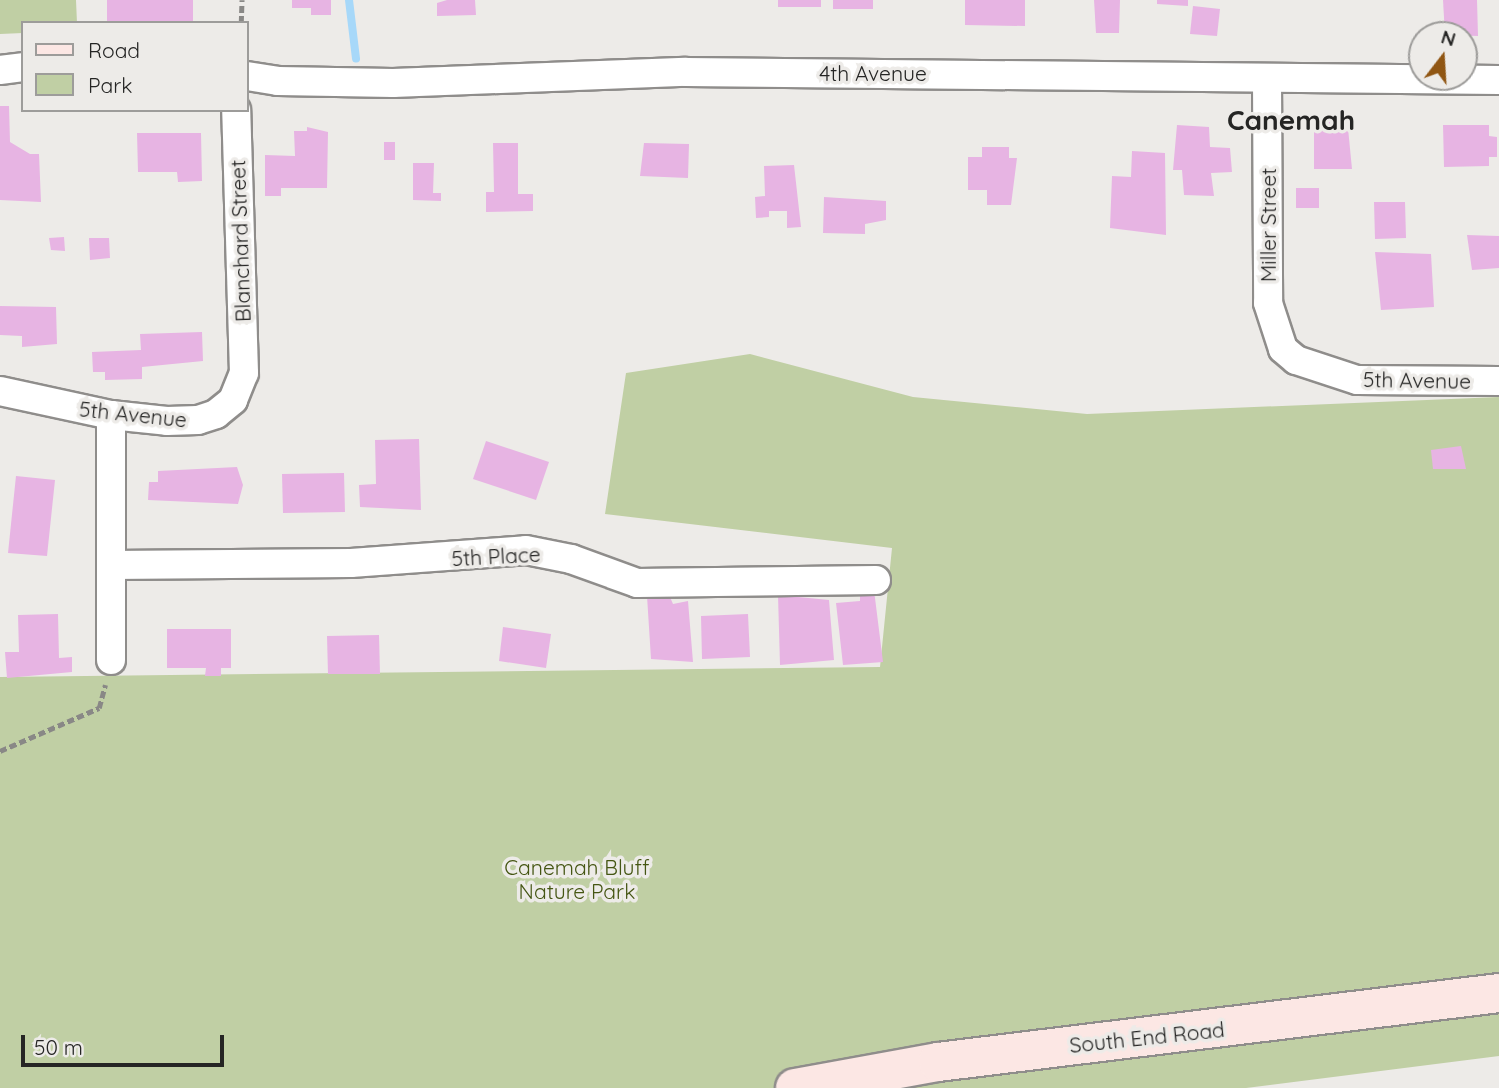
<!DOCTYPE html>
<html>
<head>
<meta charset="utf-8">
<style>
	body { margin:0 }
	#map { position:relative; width:1499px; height:1088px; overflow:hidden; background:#edebe8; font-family:Quicksand,sans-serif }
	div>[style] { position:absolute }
	.green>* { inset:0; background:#c0cfa4 }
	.stream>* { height:8px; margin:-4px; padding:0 4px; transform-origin:4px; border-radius:4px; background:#a7d8f9 }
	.building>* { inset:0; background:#e7b4e3 }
	.path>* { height:4.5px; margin-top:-2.25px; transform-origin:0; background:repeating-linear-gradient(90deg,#898886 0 7px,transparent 0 10.5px) }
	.roads { filter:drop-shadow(2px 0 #8f8d8b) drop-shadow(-2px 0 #8f8d8b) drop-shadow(0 2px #8f8d8b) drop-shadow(0 -2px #8f8d8b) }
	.minor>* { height:28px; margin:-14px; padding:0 14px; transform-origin:14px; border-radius:14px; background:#fff }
	.secondary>* { height:38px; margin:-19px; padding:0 19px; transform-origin:19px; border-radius:19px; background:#fce7e4 }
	span { translate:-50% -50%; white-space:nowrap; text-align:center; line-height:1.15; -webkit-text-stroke:7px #edebe8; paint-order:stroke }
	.street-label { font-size:21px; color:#252524 }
	.park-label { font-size:21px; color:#455613 }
	.district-label { font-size:28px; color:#252524; font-weight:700 }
	.legend { position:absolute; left:21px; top:21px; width:228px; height:91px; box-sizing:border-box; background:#edebe8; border:2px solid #9d9c9a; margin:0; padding:9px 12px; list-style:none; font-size:21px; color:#252524 }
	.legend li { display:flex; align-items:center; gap:14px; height:35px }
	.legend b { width:35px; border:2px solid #9d9c9a }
	.north { position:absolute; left:1408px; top:21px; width:70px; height:70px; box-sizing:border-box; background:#edebe8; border:2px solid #9d9c9a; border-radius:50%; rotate:17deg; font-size:19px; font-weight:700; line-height:28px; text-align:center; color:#252524 }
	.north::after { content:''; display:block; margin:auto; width:24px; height:32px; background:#905613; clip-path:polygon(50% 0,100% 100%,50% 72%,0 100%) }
	.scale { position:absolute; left:21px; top:1035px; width:203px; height:32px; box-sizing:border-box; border:4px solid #252524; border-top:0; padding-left:9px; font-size:21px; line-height:24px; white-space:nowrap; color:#252524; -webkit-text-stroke:5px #edebe8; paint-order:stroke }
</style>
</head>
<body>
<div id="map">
	<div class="green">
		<i style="clip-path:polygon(0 0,76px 0,77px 23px,23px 23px,23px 33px,0 34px)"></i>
		<i style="clip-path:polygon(750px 354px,913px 397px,1087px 414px,1499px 397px,1499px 1056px,1246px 1088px,0 1088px,0 677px,880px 667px,892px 548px,605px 514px,626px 373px)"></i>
	</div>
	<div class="stream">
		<i style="left:349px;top:0;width:59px;rotate:83.2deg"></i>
	</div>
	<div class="building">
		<i style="clip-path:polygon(107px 0,193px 0,193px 23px,107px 23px)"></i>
		<i style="clip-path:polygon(292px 0,331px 0,331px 15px,311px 15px,311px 8px,292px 8px)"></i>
		<i style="clip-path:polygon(447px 0,475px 0,476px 15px,437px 16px,437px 3px)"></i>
		<i style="clip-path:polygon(778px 0,821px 0,821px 7px,778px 7px)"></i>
		<i style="clip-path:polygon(833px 0,873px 0,873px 9px,833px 9px)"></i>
		<i style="clip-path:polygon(965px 0,1025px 0,1025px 26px,965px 25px)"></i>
		<i style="clip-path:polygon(1094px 0,1120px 0,1119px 33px,1096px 33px)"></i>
		<i style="clip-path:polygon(1157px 0,1188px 0,1188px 6px,1157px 4px)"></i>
		<i style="clip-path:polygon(1443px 0,1477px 0,1478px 36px,1445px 35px)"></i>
		<i style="clip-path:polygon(1193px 6px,1220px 9px,1217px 36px,1190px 34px)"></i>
		<i style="clip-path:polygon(0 106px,9px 106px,10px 142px,30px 154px,39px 154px,41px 202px,0 200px)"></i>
		<i style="clip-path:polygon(1347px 118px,1352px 169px,1314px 169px,1314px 119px)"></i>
		<i style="clip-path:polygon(1177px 125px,1209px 127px,1210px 147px,1230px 148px,1232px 172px,1211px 173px,1214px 196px,1184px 195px,1182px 170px,1173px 170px)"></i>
		<i style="clip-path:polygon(1443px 125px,1489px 125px,1489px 136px,1497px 137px,1497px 157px,1489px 157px,1489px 166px,1444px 167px)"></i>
		<i style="clip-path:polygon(307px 127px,328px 132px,327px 188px,281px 188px,281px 196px,265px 196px,265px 155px,295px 156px,294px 131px,307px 131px)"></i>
		<i style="clip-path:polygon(137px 133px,201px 133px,202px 181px,178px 182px,177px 172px,138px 172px)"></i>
		<i style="clip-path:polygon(384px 142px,395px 142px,395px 160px,384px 160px)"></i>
		<i style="clip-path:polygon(493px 143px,518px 143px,518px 194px,533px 194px,533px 211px,486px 212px,486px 192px,494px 192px)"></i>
		<i style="clip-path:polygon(644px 143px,689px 144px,688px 178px,640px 176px)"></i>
		<i style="clip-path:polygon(982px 147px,1009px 147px,1009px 158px,1017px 158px,1011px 205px,987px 205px,987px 190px,968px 190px,968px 157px,982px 157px)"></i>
		<i style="clip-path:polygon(1132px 151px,1165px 153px,1166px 235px,1110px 228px,1112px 176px,1131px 177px)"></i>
		<i style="clip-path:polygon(413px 163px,434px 163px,433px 193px,441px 193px,441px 201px,413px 200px)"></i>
		<i style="clip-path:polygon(794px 165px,801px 227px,787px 228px,787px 211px,769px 211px,769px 217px,756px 218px,755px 197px,765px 196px,764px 166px)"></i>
		<i style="clip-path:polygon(1296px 188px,1319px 188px,1319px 208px,1296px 208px)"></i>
		<i style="clip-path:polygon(824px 197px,886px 201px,886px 220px,865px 224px,865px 234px,823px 233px)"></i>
		<i style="clip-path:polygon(1374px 202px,1405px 202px,1406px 238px,1375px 239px)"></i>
		<i style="clip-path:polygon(1467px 235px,1499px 236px,1499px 268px,1472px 270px)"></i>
		<i style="clip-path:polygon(64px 237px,65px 251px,51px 250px,49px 238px)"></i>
		<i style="clip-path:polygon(89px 238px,109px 238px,110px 258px,90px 260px)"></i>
		<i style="clip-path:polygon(1375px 252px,1431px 254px,1434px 307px,1381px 310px)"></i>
		<i style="clip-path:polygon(0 306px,56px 307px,57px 344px,22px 347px,22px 336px,0 335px)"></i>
		<i style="clip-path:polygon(202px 332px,203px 361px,142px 367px,142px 379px,105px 380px,105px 372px,93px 372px,92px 352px,141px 350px,140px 334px)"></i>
		<i style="clip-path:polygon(419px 439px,421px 510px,360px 507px,359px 485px,376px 484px,375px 440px)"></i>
		<i style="clip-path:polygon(486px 441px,549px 462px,536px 500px,473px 479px)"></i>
		<i style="clip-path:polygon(1461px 446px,1466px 469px,1433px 469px,1431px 450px)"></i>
		<i style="clip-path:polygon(237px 467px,243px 485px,238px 504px,148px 500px,149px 482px,158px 482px,158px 471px)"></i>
		<i style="clip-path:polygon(344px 473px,345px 512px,283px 513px,282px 474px)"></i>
		<i style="clip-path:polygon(16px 476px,55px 480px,47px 556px,8px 553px)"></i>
		<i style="clip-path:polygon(860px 589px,874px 590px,883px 662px,843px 665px,836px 603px,860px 601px)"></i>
		<i style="clip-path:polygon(778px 595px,829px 600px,834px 660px,780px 665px)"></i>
		<i style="clip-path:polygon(647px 596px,670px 597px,673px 604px,688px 601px,693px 662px,651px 659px)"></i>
		<i style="clip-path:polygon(58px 614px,59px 658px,72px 657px,72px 672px,7px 678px,5px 652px,19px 652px,18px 615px)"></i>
		<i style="clip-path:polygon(748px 614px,750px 657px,702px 659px,701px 616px)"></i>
		<i style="clip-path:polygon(503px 627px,551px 634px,546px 668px,499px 661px)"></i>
		<i style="clip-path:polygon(167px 629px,231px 629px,231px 668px,221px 668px,221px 676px,205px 676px,206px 668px,167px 668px)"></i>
		<i style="clip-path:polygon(379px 635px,380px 674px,328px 674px,327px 636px)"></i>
	</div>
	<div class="path">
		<i style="left:241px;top:23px;width:23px;rotate:-88deg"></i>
		<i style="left:0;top:751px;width:108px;rotate:-23.5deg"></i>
		<i style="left:99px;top:708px;width:24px;rotate:-75deg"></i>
	</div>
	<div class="roads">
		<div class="minor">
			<i style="left:0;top:70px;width:23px;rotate:-7deg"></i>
			<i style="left:247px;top:76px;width:31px;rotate:9deg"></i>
			<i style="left:278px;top:81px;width:115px;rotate:1deg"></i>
			<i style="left:393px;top:83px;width:293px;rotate:-2.2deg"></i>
			<i style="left:686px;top:72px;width:813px;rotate:0.56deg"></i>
			<i style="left:1267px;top:80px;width:223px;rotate:89.7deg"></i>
			<i style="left:1268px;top:303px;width:48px;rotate:71.9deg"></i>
			<i style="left:1283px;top:349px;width:17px;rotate:40deg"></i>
			<i style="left:1296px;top:360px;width:64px;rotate:18.2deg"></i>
			<i style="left:1357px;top:380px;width:142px;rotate:0.4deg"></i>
			<i style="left:0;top:391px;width:114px;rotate:12.2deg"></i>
			<i style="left:111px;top:415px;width:56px;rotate:6.1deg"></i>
			<i style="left:167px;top:421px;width:31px;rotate:-2deg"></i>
			<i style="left:198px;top:420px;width:19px;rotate:-18deg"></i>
			<i style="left:216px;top:414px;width:22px;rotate:-39deg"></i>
			<i style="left:233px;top:400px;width:29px;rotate:-68deg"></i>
			<i style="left:244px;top:373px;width:263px;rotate:-91.7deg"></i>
			<i style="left:111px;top:415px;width:245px;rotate:90deg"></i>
			<i style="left:111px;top:565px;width:240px;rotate:-0.5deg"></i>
			<i style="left:351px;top:563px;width:175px;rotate:-4.2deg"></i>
			<i style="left:526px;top:550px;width:46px;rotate:11.3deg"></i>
			<i style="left:571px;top:559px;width:70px;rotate:20deg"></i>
			<i style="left:637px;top:583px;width:239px;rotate:-0.7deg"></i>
		</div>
		<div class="secondary">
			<i style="left:795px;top:1088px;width:145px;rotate:-10.3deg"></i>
			<i style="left:938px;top:1062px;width:565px;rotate:-7.01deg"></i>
		</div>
	</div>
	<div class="street-label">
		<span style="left:873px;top:73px">4th Avenue</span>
		<span style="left:1268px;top:225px;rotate:-90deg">Miller Street</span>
		<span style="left:240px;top:241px;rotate:-92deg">Blanchard Street</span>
		<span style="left:1417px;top:380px;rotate:1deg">5th Avenue</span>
		<span style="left:133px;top:414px;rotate:6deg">5th Avenue</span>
		<span style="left:496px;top:556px;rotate:-3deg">5th Place</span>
		<span style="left:1147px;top:1037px;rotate:-6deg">South End Road</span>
	</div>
	<div class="park-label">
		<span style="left:577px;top:879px">Canemah Bluff<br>Nature Park</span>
	</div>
	<div class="district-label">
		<span style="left:1291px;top:120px">Canemah</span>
	</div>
	<ul class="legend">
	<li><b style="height:9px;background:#fce7e4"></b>Road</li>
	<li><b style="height:19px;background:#c0cfa4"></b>Park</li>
	</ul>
	<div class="north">N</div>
	<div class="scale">50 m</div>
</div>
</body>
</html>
